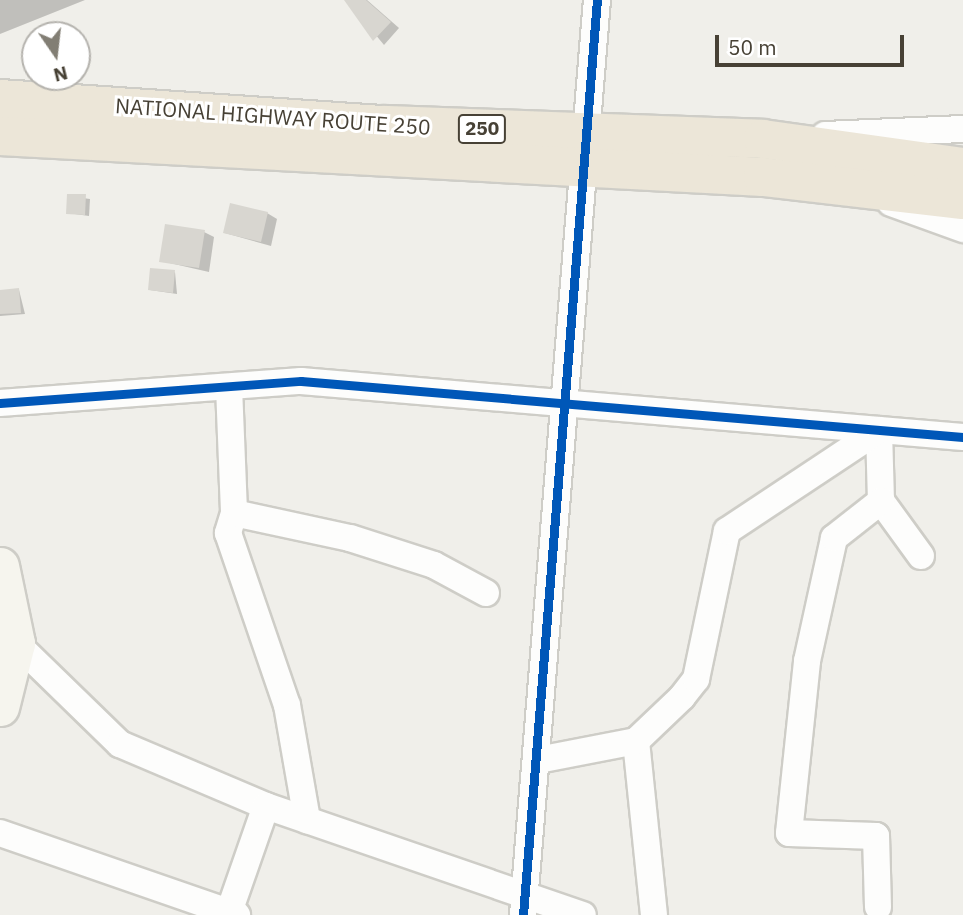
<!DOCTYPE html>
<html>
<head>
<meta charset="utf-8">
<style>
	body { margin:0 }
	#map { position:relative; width:963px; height:915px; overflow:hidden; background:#f0efea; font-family:"IBM Plex Sans",sans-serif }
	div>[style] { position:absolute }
	.shadow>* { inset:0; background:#0003 }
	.building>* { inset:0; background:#d8d6d0 }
	.roads { filter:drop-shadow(2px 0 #cecdc7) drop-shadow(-2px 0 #cecdc7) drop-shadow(0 2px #cecdc7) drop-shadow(0 -2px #cecdc7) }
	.street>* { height:26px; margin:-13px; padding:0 13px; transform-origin:13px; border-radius:13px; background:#fdfdfc }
	.secondary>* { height:37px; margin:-18.5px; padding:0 18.5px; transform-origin:18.5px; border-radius:18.5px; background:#f6f5ee }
	.highway>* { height:38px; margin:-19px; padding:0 19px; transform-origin:19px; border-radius:19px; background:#ece6d8 }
	.cycleway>* { height:9px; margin:-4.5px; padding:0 4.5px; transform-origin:4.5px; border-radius:4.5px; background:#0057b8 }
	span { translate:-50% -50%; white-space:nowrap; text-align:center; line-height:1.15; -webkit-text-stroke:6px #fff; paint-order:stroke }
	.shield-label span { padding:2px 5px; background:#fff; border:2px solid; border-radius:5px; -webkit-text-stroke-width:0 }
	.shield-label { font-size:19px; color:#474135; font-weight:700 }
	.street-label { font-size:21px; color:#474135 }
	.north { position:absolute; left:21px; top:21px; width:70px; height:70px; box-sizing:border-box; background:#fff; border:2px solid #b5b3ae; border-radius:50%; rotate:166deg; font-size:19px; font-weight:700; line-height:28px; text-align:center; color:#474135 }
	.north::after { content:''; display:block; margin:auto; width:24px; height:32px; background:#827e74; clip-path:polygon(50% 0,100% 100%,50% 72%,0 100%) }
	.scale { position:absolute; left:715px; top:35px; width:189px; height:32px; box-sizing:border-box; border:4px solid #474135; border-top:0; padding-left:9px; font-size:21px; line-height:24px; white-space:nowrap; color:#474135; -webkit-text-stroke:5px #fff; paint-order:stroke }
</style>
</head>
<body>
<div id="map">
	<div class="shadow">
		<i style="clip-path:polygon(0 0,85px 0,0 34px)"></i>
		<i style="clip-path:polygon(347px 0,367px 0,399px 28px,384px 45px)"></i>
		<i style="clip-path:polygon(68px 196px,90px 199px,89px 216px,68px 213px)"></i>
		<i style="clip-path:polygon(267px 213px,277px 219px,271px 246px,225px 233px)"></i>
		<i style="clip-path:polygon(204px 232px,214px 237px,209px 272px,161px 261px)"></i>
		<i style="clip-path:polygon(175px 272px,177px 294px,150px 290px)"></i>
		<i style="clip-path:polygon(19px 290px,25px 314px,0 316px,0 292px)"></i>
	</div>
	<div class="building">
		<i style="clip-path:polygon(344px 0,366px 0,391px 22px,373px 41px)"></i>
		<i style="clip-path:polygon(67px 194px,86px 194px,85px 215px,66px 214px)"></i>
		<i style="clip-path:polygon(230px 203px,268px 212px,261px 242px,223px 233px)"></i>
		<i style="clip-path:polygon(165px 224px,205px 230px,199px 268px,159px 262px)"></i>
		<i style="clip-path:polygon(150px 268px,175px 270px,173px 293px,148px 290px)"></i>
		<i style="clip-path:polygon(19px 288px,21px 313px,0 314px,0 290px)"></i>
	</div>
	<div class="roads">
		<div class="street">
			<i style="left:825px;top:135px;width:138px;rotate:-2.5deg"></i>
			<i style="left:891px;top:203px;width:77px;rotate:19.9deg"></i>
			<i style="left:229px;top:387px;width:126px;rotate:87.7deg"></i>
			<i style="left:234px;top:513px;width:21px;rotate:107deg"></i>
			<i style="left:228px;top:533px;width:182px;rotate:71.1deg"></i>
			<i style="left:287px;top:705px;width:117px;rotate:80.1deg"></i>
			<i style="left:0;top:403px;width:302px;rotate:-4.2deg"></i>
			<i style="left:301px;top:381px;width:664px;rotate:4.84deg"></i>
			<i style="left:879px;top:430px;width:71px;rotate:88.4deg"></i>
			<i style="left:881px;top:501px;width:68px;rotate:54deg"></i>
			<i style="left:234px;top:513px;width:119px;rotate:12.2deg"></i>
			<i style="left:350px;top:538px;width:88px;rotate:17.8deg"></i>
			<i style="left:434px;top:565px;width:59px;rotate:28.3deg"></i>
			<i style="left:16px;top:643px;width:145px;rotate:44.2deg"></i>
			<i style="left:120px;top:744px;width:159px;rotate:23deg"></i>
			<i style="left:266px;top:806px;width:335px;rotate:19deg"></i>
			<i style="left:636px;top:741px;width:175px;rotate:84.1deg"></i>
			<i style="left:538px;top:760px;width:100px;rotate:-11deg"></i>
			<i style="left:636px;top:741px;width:64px;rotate:-43.7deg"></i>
			<i style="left:682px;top:697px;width:23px;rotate:-52deg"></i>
			<i style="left:696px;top:679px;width:151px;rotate:-78.2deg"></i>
			<i style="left:727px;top:531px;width:182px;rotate:-33.6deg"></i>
			<i style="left:0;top:833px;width:251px;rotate:19.1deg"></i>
			<i style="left:878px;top:907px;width:71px;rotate:-91.6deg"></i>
			<i style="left:876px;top:836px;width:87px;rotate:-178deg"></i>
			<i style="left:789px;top:833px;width:173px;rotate:-84deg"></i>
			<i style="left:807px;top:661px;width:126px;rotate:-77.6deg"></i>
			<i style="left:834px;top:538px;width:60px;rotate:-38.2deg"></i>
			<i style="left:228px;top:915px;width:115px;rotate:-70.8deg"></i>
			<i style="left:523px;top:915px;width:918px;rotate:-85.38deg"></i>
		</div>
		<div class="secondary">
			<i style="left:0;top:566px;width:79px;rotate:78.3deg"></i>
			<i style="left:16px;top:643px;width:66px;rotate:104deg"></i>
		</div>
		<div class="highway">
			<i style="left:0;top:99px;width:387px;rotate:3.9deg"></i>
			<i style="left:386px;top:125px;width:377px;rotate:2.1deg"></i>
			<i style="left:763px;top:139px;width:202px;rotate:8deg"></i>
			<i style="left:0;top:136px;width:764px;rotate:3.08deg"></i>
			<i style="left:763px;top:177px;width:201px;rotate:6.6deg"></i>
		</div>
	</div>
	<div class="cycleway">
		<i style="left:0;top:403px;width:302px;rotate:-4.2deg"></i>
		<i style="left:301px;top:381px;width:664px;rotate:4.84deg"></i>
		<i style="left:523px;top:915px;width:918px;rotate:-85.38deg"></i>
	</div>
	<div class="shield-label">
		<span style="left:482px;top:129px">250</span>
	</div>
	<div class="street-label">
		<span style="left:273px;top:116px;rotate:4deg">NATIONAL HIGHWAY ROUTE 250</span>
	</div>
	<div class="north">N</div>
	<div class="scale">50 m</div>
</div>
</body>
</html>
